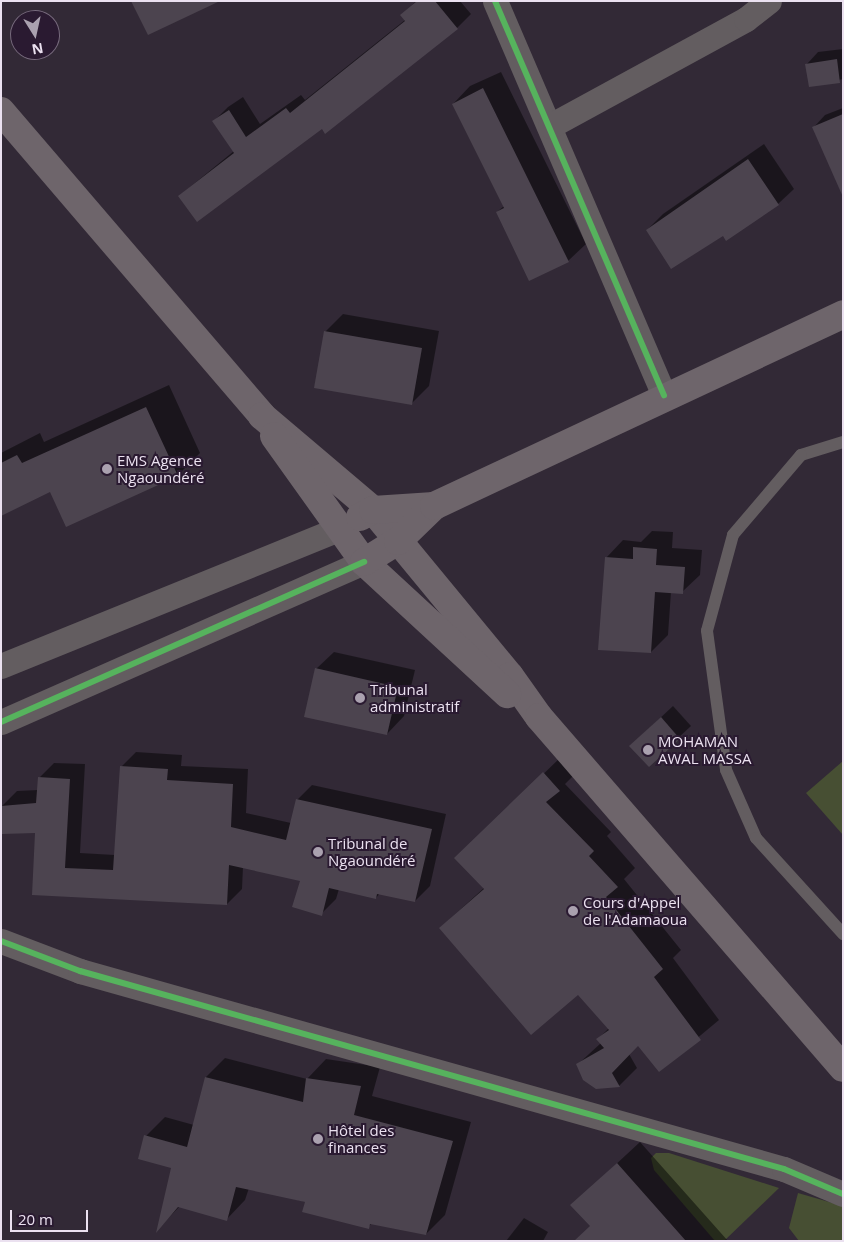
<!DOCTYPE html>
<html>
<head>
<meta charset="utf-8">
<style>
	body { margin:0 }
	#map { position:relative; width:844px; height:1242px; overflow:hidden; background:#322936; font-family:"Open Sans",sans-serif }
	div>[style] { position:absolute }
	.green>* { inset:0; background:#474f33 }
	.shadow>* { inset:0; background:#0007 }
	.building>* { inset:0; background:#4c444f }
	.service>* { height:12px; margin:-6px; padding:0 6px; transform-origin:6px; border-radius:6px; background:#635d60 }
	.minor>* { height:25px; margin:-12.5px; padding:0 12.5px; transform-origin:12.5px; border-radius:12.5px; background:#635d60 }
	.primary>* { height:28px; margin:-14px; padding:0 14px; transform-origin:14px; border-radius:14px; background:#6e656b }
	.cycleway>* { height:6px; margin:-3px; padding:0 3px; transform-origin:3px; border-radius:3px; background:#56b35d }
	.dots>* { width:14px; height:14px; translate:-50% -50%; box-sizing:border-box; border:2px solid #2a1a31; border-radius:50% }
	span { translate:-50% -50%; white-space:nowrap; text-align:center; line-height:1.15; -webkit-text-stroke:4px #2a1a31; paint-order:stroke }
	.poi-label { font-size:15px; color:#ebe1f0 }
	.left { translate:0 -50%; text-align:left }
	.frame { position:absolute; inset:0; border:2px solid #ebe1f0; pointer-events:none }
	.north { position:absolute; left:10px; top:10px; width:50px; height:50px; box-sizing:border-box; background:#2a1a31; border:1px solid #776a7d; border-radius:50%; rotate:170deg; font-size:14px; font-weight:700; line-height:20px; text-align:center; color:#ebe1f0 }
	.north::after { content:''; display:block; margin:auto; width:18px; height:22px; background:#aaa1af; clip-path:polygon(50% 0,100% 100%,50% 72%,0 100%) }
	.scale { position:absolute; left:10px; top:1210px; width:78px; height:22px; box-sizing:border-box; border:2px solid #ebe1f0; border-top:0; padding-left:6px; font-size:15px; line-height:18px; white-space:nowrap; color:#ebe1f0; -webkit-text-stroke:4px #2a1a31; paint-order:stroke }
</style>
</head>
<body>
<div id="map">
	<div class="green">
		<i style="clip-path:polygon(843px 761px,843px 835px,806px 793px)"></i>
		<i style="clip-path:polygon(656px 1153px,669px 1153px,779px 1188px,724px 1241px,715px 1241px,654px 1170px,651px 1158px)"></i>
		<i style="clip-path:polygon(798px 1193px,843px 1206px,843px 1241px,799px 1241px,789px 1228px)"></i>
	</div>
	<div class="shadow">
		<i style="clip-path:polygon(416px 1px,460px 1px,471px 14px,457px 28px,322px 127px,179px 196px,234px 151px,214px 121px,228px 107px,243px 97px,260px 124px,301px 95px,305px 100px,405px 20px,402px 16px)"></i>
		<i style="clip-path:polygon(843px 49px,843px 79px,810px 86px,807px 64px,818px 52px)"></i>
		<i style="clip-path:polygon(501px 72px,586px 244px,568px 261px,497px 212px,504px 206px,453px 104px,470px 86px)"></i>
		<i style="clip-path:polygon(843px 108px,843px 172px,814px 127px,825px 115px)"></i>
		<i style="clip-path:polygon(764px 144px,794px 189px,778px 204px,723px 235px,647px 230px,663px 214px)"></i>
		<i style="clip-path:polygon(343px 314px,439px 331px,429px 386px,412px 403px,325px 332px)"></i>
		<i style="clip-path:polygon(169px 385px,200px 453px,178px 475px,51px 490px,1px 515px,1px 453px,40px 433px,44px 442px)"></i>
		<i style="clip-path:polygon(652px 531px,673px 532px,672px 548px,702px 550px,700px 575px,682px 592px,671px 592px,668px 635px,651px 652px,606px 558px,623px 540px,641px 542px)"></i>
		<i style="clip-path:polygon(334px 652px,415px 670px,404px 716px,387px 734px,316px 669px)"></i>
		<i style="clip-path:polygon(673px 706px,691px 726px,649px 765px,643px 734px)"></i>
		<i style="clip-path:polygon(136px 752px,182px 755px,181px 766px,248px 769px,246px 813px,291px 823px,297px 800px,312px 785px,446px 814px,430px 886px,415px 901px,380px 893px,376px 898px,339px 889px,336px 899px,321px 914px,301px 880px,243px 867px,242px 889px,227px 904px,33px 894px,36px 831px,2px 806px,17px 791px,38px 790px,39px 778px,54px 763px,85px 764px,80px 853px,115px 855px,121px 767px)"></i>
		<i style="clip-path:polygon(563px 755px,577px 772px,565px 784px,611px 832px,607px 836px,635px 868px,624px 879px,681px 950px,673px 958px,719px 1020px,659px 1070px,638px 1045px,629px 1054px,637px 1068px,619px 1086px,577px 1065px,601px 1043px,598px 1039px,609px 1028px,578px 993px,440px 928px,485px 887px,475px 840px)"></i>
		<i style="clip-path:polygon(225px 1058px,307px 1079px,326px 1059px,380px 1067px,372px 1096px,471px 1122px,445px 1215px,426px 1234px,372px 1223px,368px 1227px,306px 1202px,249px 1188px,245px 1200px,226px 1220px,180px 1206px,158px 1229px,172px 1167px,146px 1136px,165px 1117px,194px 1125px,206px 1077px)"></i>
		<i style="clip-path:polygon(640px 1142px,728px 1241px,592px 1241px,591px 1226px,572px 1205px)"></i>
		<i style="clip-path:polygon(524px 1218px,548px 1232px,543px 1241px,506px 1241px)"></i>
	</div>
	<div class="building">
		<i style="clip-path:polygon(131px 1px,220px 1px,148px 35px)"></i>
		<i style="clip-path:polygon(417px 1px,435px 1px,458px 29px,325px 134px,322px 129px,197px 222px,178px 196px,234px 153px,212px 121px,229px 110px,246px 137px,286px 108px,290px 113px,405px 21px,400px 15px)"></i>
		<i style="clip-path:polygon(837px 59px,840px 83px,809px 87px,805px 64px)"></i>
		<i style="clip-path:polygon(483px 88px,569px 262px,529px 281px,496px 212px,504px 208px,452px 104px)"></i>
		<i style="clip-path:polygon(843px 114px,843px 197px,812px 127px)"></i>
		<i style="clip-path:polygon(748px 159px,779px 205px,726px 241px,723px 236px,671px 269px,646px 230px)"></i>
		<i style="clip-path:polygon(324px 331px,422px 348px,412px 405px,314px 388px)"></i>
		<i style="clip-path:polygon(146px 407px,178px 476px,66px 527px,50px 492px,1px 516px,1px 463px,17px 455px,22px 463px)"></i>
		<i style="clip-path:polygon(633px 547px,657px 549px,656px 565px,685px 567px,683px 594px,655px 592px,651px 653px,598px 650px,605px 557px,633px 559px)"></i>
		<i style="clip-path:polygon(315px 668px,398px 687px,387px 735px,304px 717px)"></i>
		<i style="clip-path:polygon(661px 717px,680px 739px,649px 767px,629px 746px)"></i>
		<i style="clip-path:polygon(120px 766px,168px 769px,167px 780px,233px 784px,231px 827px,286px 840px,296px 799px,432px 829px,415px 902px,377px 894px,376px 899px,329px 888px,322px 916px,292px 907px,300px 881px,229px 865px,227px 905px,32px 895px,35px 833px,2px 834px,1px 806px,36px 803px,38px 777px,70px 779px,65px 868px,113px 870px)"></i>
		<i style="clip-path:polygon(543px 772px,560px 791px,546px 802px,594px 851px,589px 856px,618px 887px,606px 897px,663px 969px,654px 977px,701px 1040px,659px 1072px,638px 1046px,612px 1073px,620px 1087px,596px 1089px,583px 1080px,576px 1064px,604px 1048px,596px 1039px,609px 1030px,578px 995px,531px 1035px,439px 928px,484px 889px,454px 858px)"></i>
		<i style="clip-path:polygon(205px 1077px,303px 1102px,306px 1078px,361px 1086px,354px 1115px,453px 1141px,426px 1235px,370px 1224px,369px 1229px,302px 1212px,305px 1202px,236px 1187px,227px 1221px,178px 1207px,156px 1233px,171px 1168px,138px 1159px,144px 1135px,187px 1147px)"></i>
		<i style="clip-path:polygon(617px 1163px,686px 1241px,574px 1241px,590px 1226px,570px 1205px)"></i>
	</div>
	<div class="service">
		<i style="left:843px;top:442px;width:44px;rotate:162.8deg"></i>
		<i style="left:801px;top:455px;width:105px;rotate:130.4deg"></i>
		<i style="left:733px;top:535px;width:99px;rotate:105.2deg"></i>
		<i style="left:707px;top:631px;width:140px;rotate:82.2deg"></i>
		<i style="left:726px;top:770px;width:74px;rotate:66.2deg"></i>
		<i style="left:756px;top:838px;width:130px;rotate:47.8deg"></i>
	</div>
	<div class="minor">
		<i style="left:495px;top:1px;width:429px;rotate:66.8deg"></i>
		<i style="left:550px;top:126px;width:223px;rotate:-28.6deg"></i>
		<i style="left:746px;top:19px;width:29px;rotate:-38deg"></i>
		<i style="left:1px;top:666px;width:365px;rotate:-22.1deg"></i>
		<i style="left:1px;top:722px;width:397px;rotate:-23.8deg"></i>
		<i style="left:1px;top:941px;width:85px;rotate:20.8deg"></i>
		<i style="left:80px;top:971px;width:731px;rotate:15.71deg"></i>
		<i style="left:784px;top:1169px;width:64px;rotate:23deg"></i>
	</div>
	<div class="primary">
		<i style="left:1px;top:111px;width:401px;rotate:49.4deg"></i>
		<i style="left:262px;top:416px;width:145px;rotate:40.3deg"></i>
		<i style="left:373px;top:510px;width:215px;rotate:50.5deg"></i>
		<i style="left:510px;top:676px;width:50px;rotate:54.7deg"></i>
		<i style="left:539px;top:717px;width:464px;rotate:49.1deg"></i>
		<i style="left:274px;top:436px;width:155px;rotate:54.5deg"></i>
		<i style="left:364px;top:562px;width:195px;rotate:42.7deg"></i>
		<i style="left:360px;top:517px;width:15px;rotate:-28deg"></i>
		<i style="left:373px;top:510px;width:61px;rotate:-3.8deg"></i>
		<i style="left:364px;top:562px;width:40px;rotate:-32deg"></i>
		<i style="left:398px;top:541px;width:50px;rotate:-44.2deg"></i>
		<i style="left:434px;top:506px;width:452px;rotate:-25.1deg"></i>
	</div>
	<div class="cycleway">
		<i style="left:495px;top:1px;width:429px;rotate:66.8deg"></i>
		<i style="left:1px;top:722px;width:397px;rotate:-23.8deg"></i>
		<i style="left:1px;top:941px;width:85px;rotate:20.8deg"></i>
		<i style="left:80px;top:971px;width:731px;rotate:15.71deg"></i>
		<i style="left:784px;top:1169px;width:64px;rotate:23deg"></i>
	</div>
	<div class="dots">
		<i style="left:107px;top:469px;background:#aaa1af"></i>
		<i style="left:360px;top:698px;background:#aaa1af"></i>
		<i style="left:648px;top:750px;background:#aaa1af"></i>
		<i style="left:318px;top:852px;background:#aaa1af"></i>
		<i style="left:573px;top:911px;background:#aaa1af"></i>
		<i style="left:318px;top:1139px;background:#aaa1af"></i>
	</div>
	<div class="poi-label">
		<span class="left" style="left:117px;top:469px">EMS Agence<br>Ngaoundéré</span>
		<span class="left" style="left:370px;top:698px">Tribunal<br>administratif</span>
		<span class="left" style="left:658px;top:750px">MOHAMAN<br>AWAL MASSA</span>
		<span class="left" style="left:328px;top:852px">Tribunal de<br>Ngaoundéré</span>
		<span class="left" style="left:583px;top:911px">Cours d'Appel<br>de l'Adamaoua</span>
		<span class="left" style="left:328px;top:1139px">Hôtel des<br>finances</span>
	</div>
	<div class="frame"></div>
	<div class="north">N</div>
	<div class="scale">20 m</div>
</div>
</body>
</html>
